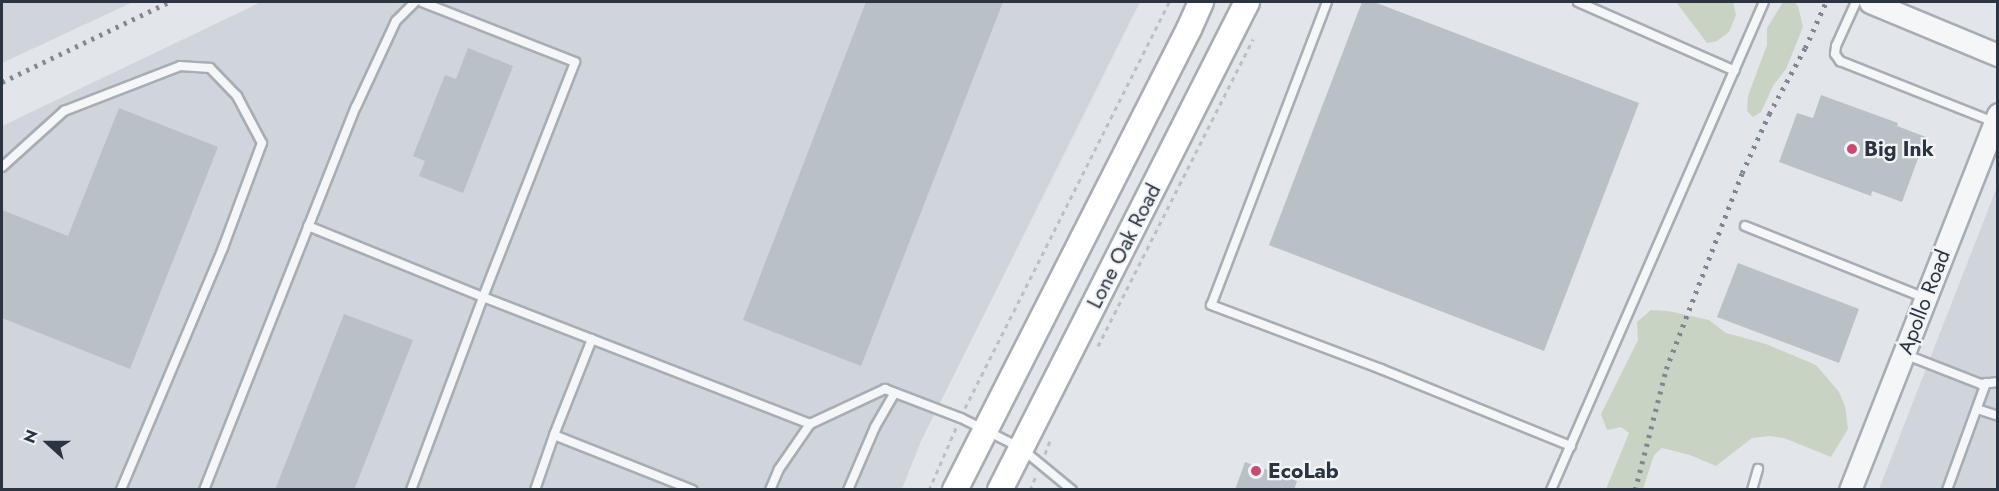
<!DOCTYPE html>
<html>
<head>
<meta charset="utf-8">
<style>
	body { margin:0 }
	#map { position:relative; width:1999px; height:491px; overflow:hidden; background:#e2e6ea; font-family:Jost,sans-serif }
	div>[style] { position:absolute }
	.built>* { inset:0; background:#d0d5db }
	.green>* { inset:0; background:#c9d3c3 }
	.building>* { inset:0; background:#b9c0c6 }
	.path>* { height:3px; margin-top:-1.5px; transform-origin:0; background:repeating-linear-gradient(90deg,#bbc0c5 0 4.5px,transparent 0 9px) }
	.roads { filter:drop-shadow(2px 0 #a7adb4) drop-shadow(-2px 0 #a7adb4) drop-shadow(0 2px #a7adb4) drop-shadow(0 -2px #a7adb4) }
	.service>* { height:8px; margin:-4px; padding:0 4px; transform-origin:4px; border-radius:4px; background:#f4f6f8 }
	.tertiary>* { height:21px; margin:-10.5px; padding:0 10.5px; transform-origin:10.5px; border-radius:10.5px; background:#f4f6f8 }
	.secondary>* { height:24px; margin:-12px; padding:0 12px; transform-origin:12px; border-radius:12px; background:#fff }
	.rail>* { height:4.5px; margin-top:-2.25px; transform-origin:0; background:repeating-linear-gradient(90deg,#7c8793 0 3px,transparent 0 9px) }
	.dots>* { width:16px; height:16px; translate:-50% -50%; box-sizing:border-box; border:3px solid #f1f4f7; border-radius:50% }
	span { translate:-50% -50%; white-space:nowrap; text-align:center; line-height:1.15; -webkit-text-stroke:4.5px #f1f4f7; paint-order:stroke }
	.poi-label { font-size:21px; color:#2a3541; font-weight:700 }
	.left { translate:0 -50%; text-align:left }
	.street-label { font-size:21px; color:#2a3541 }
	.frame { position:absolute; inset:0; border:3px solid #2a3541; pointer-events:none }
	.north { position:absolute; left:18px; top:413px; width:60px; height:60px; -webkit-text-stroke:4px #f1f4f7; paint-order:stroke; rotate:291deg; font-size:16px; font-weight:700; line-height:24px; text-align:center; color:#2a3541 }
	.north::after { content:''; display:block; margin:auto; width:21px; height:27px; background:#2a3541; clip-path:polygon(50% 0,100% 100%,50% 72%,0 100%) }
</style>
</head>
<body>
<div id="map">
	<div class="built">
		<i style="clip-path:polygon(2px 2px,133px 2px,2px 63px)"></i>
		<i style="clip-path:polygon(261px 2px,1140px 2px,921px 441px,902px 489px,2px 490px,2px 126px)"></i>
		<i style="clip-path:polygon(1997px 187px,1997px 489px,1879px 489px)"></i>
	</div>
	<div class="green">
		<i style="clip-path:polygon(1676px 2px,1733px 2px,1736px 15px,1729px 32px,1717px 41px,1707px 43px)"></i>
		<i style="clip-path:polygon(1783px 2px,1794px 2px,1798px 6px,1803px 27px,1786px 69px,1773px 86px,1761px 112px,1753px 117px,1747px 111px,1748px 96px,1767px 45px,1767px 28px)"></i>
		<i style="clip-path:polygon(1651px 310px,1668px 311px,1709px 320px,1726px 333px,1766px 344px,1816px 365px,1839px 392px,1845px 406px,1848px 429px,1831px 457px,1784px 438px,1769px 436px,1752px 438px,1716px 466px,1690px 455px,1662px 448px,1654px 455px,1643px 489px,1606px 489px,1629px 433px,1621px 427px,1607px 430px,1601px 414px,1638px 340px,1637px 322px)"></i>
	</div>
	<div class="building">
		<i style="clip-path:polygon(866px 2px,1003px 2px,861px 366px,743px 320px)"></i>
		<i style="clip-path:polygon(1362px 2px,1374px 2px,1639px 103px,1544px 351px,1269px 245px)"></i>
		<i style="clip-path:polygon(468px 48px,513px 66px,463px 193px,419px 176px,425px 161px,413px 156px,445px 75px,456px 79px)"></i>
		<i style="clip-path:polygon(1821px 95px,1898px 123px,1897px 126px,1926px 137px,1902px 202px,1872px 191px,1871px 196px,1779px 162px,1797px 113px,1813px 118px)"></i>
		<i style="clip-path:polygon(119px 108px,218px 147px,130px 369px,2px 318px,2px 210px,68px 236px)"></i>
		<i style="clip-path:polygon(1738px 263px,1859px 309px,1839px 363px,1717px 317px)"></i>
		<i style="clip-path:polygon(344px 314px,413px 340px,354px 490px,275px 490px)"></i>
		<i style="clip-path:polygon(1245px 462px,1297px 481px,1294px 490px,1235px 490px)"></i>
	</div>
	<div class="path">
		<i style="left:1098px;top:346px;width:344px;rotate:-63.2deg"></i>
		<i style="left:965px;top:408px;width:454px;rotate:-63.3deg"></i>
		<i style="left:1045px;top:454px;width:15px;rotate:-70deg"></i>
		<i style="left:929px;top:490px;width:68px;rotate:-66.5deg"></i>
		<i style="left:1030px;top:490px;width:15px;rotate:-67deg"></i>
	</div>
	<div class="roads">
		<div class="service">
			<i style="left:1327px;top:2px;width:324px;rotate:110.9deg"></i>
			<i style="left:1211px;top:305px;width:182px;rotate:20.6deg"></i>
			<i style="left:1381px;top:369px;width:205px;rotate:22.1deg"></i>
			<i style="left:1578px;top:2px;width:171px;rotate:23.7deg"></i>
			<i style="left:1856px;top:2px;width:48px;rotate:114.4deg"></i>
			<i style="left:1836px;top:46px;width:8px;rotate:97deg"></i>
			<i style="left:1835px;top:54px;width:9px;rotate:54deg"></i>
			<i style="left:1840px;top:61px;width:166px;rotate:21.6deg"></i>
			<i style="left:2px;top:167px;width:84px;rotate:-42.1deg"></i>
			<i style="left:64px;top:111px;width:124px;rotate:-21.2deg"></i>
			<i style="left:180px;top:66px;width:30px;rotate:4deg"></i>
			<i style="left:210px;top:68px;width:39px;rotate:46deg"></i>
			<i style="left:237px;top:96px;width:53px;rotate:62deg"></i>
			<i style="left:262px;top:143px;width:112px;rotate:110.4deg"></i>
			<i style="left:223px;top:248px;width:263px;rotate:112.9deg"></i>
			<i style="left:308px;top:226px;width:189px;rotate:22.1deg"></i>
			<i style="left:483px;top:297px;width:252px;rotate:-68.6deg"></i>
			<i style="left:575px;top:62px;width:164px;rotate:-158.6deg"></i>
			<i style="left:1745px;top:226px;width:194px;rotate:21.8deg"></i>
			<i style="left:592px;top:339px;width:103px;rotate:111.6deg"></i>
			<i style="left:554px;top:435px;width:149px;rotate:21.6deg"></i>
			<i style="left:1904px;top:354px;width:83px;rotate:21.3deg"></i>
			<i style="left:1981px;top:384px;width:17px;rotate:-7deg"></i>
			<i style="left:1977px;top:409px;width:22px;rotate:18deg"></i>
			<i style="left:204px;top:490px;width:412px;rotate:-68.4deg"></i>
			<i style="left:356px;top:107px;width:95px;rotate:-65.1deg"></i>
			<i style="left:396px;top:21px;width:27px;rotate:-45deg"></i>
			<i style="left:411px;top:490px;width:206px;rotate:-69.5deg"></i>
			<i style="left:483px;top:297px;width:351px;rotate:21.2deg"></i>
			<i style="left:810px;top:424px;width:83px;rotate:-25deg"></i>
			<i style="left:885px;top:389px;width:81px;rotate:20.9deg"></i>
			<i style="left:961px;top:418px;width:67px;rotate:26.6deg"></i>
			<i style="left:1021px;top:448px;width:66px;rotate:39.5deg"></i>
			<i style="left:535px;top:490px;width:58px;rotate:-70.9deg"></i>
			<i style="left:770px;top:490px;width:23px;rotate:-67deg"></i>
			<i style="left:779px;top:469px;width:55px;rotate:-55.4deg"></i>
			<i style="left:848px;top:490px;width:69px;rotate:-66.8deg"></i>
			<i style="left:875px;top:427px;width:39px;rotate:-60deg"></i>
			<i style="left:1551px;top:490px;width:532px;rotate:-66.42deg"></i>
			<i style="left:1752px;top:490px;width:22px;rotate:-74deg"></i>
			<i style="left:1947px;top:490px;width:114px;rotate:-70deg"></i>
		</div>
		<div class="tertiary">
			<i style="left:1870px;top:2px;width:139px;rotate:22.5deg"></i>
			<i style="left:1850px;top:490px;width:404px;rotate:-68.5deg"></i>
		</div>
		<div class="secondary">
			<i style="left:955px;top:490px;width:517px;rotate:-63.09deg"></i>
			<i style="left:1189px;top:29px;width:30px;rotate:-66deg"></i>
			<i style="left:1000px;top:490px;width:547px;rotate:-63.15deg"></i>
		</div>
	</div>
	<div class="rail">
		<i style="left:2px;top:82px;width:185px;rotate:-25.6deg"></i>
		<i style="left:1635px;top:490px;width:125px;rotate:-75.6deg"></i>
		<i style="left:1666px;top:369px;width:210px;rotate:-68.8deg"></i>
		<i style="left:1742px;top:173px;width:65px;rotate:-65.4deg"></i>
		<i style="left:1769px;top:114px;width:75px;rotate:-61.4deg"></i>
		<i style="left:1805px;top:48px;width:51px;rotate:-65.5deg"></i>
	</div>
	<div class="dots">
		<i style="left:1852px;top:149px;background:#c94c6f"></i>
		<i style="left:1256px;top:471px;background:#c94c6f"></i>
	</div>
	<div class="poi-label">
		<span class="left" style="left:1864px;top:149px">Big Ink</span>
		<span class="left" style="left:1268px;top:471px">EcoLab</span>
	</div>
	<div class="street-label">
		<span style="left:1124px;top:246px;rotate:-63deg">Lone Oak Road</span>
		<span style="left:1924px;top:302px;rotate:-69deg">Apollo Road</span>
	</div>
	<div class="frame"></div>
	<div class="north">N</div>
</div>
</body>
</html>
